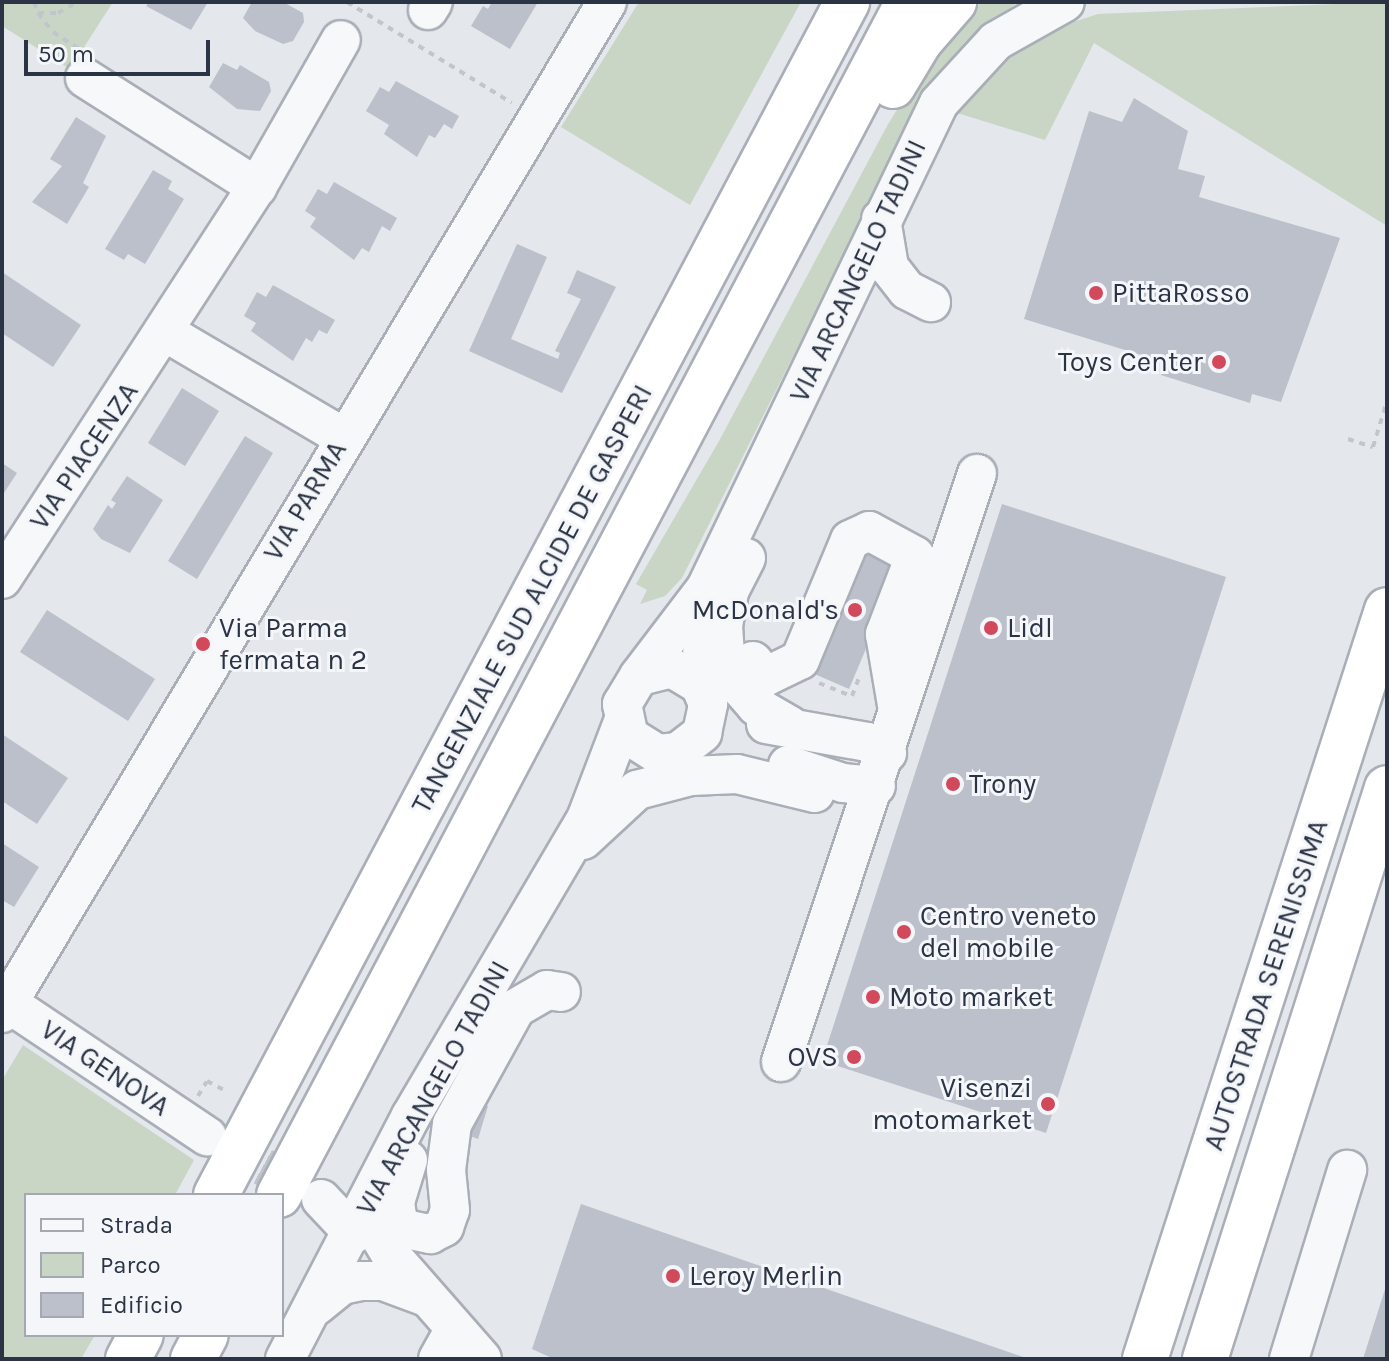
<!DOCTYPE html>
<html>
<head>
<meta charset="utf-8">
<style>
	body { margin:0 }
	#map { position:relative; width:1389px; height:1361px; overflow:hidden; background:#e4e7ec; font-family:Karla,sans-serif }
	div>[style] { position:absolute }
	.green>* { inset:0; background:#c9d6c5 }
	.building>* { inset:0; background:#bbc0ca }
	.minor-tunnel>* { height:38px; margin-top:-19px; transform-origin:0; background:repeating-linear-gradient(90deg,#bfc3cb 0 38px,transparent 0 57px) }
	.path>* { height:4px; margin-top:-2px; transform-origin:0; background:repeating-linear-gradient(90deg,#c2c5cb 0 6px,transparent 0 12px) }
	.roads { filter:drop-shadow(2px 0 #a9aeb7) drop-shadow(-2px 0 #a9aeb7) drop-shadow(0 2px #a9aeb7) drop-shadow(0 -2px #a9aeb7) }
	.minor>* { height:38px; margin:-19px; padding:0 19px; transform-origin:19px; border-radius:19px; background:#f7f8fa }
	.highway>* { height:44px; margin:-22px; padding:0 22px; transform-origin:22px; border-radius:22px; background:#fff }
	.dots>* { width:22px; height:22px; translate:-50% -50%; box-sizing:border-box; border:4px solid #f4f6f9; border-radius:50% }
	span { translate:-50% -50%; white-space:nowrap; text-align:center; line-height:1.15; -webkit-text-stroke:6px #f4f6f9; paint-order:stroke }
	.street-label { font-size:28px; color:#2b3445 }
	.poi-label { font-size:28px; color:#2b3445 }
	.left { translate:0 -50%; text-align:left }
	.right { translate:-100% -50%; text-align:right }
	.frame { position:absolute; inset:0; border:4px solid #2b3445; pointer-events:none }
	.legend { position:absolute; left:24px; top:1193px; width:260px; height:144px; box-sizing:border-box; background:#f4f6f9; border:2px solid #a4a8b1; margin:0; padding:10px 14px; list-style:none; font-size:24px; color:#2b3445 }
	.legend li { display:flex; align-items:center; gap:16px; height:40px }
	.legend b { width:40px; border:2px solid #a4a8b1 }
	.scale { position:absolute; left:24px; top:40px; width:186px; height:36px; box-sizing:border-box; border:4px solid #2b3445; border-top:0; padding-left:10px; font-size:24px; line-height:28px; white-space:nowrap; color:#2b3445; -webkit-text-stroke:6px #f4f6f9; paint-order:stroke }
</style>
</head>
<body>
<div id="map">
	<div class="green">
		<i style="clip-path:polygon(2px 2px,113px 2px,70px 69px,2px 26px)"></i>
		<i style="clip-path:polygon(639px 2px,801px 2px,690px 205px,561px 127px)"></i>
		<i style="clip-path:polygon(981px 2px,1018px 2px,966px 41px,930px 83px,682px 578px,665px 596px,640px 604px,647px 590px,636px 584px,719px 441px,887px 126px,914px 82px)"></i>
		<i style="clip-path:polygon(1387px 2px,1387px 226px,1094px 43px,1045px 140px,954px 112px,1012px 54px,1055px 28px,1098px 14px)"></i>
		<i style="clip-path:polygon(23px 1045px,194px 1160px,175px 1195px,26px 1195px,26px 1335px,95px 1335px,81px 1359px,2px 1359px,2px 1080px)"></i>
	</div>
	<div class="building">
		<i style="clip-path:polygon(149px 2px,208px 2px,191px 30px,146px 6px)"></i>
		<i style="clip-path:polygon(252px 2px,283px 2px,303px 13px,304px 22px,293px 41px,283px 44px,255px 31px,243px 18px)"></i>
		<i style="clip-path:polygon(492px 2px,538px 2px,510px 49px,471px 26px,483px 6px,488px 9px)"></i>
		<i style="clip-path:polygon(223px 63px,237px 70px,240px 65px,269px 82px,271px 91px,260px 111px,237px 109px,209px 87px)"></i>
		<i style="clip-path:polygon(396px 81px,459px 116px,452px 129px,444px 124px,435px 138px,429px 135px,417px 157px,384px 134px,389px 125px,366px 111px,380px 87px,389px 92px)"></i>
		<i style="clip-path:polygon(1134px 98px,1188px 131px,1178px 169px,1205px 176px,1199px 197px,1340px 238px,1281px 402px,1252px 394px,1250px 403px,1161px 375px,1164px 362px,1024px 319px,1089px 111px,1122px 122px)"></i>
		<i style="clip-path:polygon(76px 117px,106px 136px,83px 183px,89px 187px,67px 224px,32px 202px,62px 166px,50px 159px)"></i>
		<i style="clip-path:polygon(153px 170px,172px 181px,168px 189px,184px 199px,145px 264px,128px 254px,124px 260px,105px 249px)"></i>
		<i style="clip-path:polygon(334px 182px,397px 218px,390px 231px,382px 226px,369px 252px,362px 248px,354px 260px,310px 227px,316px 218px,305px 211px,318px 189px,327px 194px)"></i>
		<i style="clip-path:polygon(517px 244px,547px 257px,511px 339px,558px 359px,560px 353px,555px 351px,581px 299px,567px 293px,577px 270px,616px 287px,562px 393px,469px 351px)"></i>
		<i style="clip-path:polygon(2px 272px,81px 325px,53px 367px,2px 333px)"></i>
		<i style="clip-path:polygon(273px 285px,335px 320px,327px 334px,319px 330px,312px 342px,306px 338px,293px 361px,251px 331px,256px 323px,244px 316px,257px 292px,266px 297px)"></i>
		<i style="clip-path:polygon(182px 388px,219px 411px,185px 466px,148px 443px)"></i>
		<i style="clip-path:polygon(245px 436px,273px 453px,197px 579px,168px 561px)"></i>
		<i style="clip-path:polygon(2px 463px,17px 473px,2px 496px)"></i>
		<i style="clip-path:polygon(127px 476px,163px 500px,130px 553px,101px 539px,93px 529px,108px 505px,112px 509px,116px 503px,111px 500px)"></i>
		<i style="clip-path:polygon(1002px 504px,1226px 577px,1046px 1133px,822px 1061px)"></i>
		<i style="clip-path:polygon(856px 543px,902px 563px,849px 689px,803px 669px)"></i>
		<i style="clip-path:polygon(47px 610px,155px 679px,128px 721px,20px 652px)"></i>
		<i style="clip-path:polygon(2px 734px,68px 778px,37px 824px,2px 801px)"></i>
		<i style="clip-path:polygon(2px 843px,39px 867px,14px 907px,2px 900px)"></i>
		<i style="clip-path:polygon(469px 1100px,488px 1106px,478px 1139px,459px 1132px)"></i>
		<i style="clip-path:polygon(581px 1204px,1029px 1359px,554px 1359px,532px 1349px)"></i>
		<i style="clip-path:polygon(1386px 1286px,1387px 1359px,1363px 1359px)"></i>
	</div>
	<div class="minor-tunnel">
		<i style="left:213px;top:1139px;width:115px;rotate:29deg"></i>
	</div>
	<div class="path">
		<i style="left:34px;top:2px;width:12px;rotate:70deg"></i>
		<i style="left:38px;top:13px;width:20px"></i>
		<i style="left:58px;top:13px;width:22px;rotate:-30deg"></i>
		<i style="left:347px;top:2px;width:193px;rotate:31.5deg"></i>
		<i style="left:38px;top:13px;width:24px;rotate:52deg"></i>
		<i style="left:53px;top:32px;width:30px;rotate:33deg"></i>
		<i style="left:1348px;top:439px;width:26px;rotate:18deg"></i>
		<i style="left:1373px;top:447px;width:48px;rotate:-73.1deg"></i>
		<i style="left:819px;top:683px;width:35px;rotate:22deg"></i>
		<i style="left:852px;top:696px;width:19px;rotate:-69deg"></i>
		<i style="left:198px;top:1096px;width:17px;rotate:-59deg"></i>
		<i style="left:207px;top:1081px;width:24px;rotate:28deg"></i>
	</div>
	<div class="roads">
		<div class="minor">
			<i style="left:428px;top:10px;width:9px;rotate:-58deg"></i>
			<i style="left:85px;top:78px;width:204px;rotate:32.4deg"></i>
			<i style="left:881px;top:219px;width:49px;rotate:80.5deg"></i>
			<i style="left:889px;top:267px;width:29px;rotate:52deg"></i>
			<i style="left:907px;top:290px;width:27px;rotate:27deg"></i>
			<i style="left:165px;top:332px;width:207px;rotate:30.5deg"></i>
			<i style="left:746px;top:558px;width:38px;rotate:117deg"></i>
			<i style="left:729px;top:592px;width:35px;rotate:100deg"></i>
			<i style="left:723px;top:626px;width:28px;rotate:86deg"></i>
			<i style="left:725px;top:654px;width:34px;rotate:67deg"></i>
			<i style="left:738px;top:685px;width:28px;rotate:49deg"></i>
			<i style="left:756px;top:706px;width:39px;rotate:30deg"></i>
			<i style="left:2px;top:579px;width:468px;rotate:-57deg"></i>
			<i style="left:257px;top:187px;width:169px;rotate:-60.3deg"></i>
			<i style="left:753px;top:661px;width:20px;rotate:53deg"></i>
			<i style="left:765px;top:677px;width:39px;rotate:-26deg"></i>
			<i style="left:800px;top:660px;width:130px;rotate:-67.4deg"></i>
			<i style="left:850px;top:540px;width:21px;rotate:-25deg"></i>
			<i style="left:869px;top:531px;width:52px;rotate:28.5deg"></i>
			<i style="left:915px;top:556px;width:84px;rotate:111deg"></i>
			<i style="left:885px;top:634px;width:72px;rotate:80.4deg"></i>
			<i style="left:639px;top:676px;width:111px;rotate:-52.7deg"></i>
			<i style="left:706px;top:588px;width:538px;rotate:-64.34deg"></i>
			<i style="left:939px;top:103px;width:84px;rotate:-47.4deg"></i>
			<i style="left:996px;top:41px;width:79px;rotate:-29.5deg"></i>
			<i style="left:700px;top:685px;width:33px;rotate:-149deg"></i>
			<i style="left:672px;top:668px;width:34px;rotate:166deg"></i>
			<i style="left:639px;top:676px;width:33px;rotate:121deg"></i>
			<i style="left:622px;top:704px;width:33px;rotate:78deg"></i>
			<i style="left:629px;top:736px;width:34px;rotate:32deg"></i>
			<i style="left:658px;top:754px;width:20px;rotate:-6deg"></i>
			<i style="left:678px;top:752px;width:31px;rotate:-38deg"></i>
			<i style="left:702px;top:733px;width:30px;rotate:-78deg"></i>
			<i style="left:708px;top:704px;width:21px;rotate:-113deg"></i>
			<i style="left:700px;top:685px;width:73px;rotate:-86.1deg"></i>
			<i style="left:766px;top:724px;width:103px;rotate:10.1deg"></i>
			<i style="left:867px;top:742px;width:23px;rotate:29deg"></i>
			<i style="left:788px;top:765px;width:58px;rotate:18.1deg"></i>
			<i style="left:843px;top:783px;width:33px;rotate:5deg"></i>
			<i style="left:583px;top:840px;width:74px;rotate:-42.8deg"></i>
			<i style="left:637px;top:790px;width:56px;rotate:-14.5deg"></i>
			<i style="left:691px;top:776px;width:46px;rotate:-2.5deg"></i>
			<i style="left:737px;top:774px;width:80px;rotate:13.7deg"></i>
			<i style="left:2px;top:999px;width:247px;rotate:33.8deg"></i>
			<i style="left:2px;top:1013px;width:1178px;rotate:-59.1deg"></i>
			<i style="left:781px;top:1062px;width:620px;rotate:-71.57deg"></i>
			<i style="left:408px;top:1160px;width:44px;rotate:107.2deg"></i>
			<i style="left:395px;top:1202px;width:14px;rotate:82deg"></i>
			<i style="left:397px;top:1216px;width:13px;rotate:72deg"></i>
			<i style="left:401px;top:1228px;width:30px;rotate:12deg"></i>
			<i style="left:430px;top:1234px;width:16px;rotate:-27deg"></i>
			<i style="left:444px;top:1227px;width:18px;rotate:-71deg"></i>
			<i style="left:450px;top:1210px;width:40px;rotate:-95.7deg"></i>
			<i style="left:446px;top:1170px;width:46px;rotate:-82.6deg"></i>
			<i style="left:452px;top:1124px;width:132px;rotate:-61.1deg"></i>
			<i style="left:516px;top:1008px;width:36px;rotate:-30deg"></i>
			<i style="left:547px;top:990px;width:14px;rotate:8deg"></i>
			<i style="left:321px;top:1199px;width:48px;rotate:46.7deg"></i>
			<i style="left:372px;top:1207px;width:15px;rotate:94deg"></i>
			<i style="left:371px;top:1222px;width:39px;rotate:59deg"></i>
			<i style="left:391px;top:1255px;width:138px;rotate:48.8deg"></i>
			<i style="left:316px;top:1306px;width:33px;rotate:-39deg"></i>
			<i style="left:342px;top:1285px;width:19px;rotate:-12deg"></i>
			<i style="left:361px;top:1281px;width:22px"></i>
			<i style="left:383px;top:1281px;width:46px;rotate:20.4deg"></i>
			<i style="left:285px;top:1359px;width:274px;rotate:-62.6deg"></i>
			<i style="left:411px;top:1116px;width:345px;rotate:-59.5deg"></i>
			<i style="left:586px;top:819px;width:104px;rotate:-69.1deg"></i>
			<i style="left:438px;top:1359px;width:33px;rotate:-61deg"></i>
			<i style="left:1289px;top:1359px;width:198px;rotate:-72.9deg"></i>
		</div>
		<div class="highway">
			<i style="left:893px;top:86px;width:52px;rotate:-59deg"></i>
			<i style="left:920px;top:41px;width:52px;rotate:-48.9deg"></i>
			<i style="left:216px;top:1195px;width:1350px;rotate:-62.12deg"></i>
			<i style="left:279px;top:1195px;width:1349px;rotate:-62.2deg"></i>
			<i style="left:128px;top:1359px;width:27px;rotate:-62deg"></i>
			<i style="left:193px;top:1359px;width:27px;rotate:-62deg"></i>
			<i style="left:1145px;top:1359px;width:787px;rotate:-72.09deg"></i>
			<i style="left:1205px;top:1359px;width:599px;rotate:-72.32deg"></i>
		</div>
	</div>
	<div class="dots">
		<i style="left:1096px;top:293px;background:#d1495b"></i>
		<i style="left:1219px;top:362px;background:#d1495b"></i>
		<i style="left:855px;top:610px;background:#d1495b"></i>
		<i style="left:991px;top:628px;background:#d1495b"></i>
		<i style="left:203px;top:644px;background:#d1495b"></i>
		<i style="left:953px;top:784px;background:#d1495b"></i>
		<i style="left:904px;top:932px;background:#d1495b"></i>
		<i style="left:873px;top:997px;background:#d1495b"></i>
		<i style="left:854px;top:1057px;background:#d1495b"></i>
		<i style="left:1048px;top:1104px;background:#d1495b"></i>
		<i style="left:673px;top:1276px;background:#d1495b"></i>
	</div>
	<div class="street-label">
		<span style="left:858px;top:271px;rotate:-65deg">VIA ARCANGELO TADINI</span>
		<span style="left:84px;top:456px;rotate:-56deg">VIA PIACENZA</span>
		<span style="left:305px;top:501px;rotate:-59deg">VIA PARMA</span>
		<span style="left:532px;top:599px;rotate:-62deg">TANGENZIALE SUD ALCIDE DE GASPERI</span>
		<span style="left:1266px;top:985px;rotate:-72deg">AUTOSTRADA SERENISSIMA</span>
		<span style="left:105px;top:1068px;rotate:34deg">VIA GENOVA</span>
		<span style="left:433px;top:1088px;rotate:-61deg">VIA ARCANGELO TADINI</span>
	</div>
	<div class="poi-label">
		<span class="left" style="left:1112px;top:293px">PittaRosso</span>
		<span class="right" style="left:1203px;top:362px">Toys Center</span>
		<span class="right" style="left:839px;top:610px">McDonald's</span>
		<span class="left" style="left:219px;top:644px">Via Parma<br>fermata n 2</span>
		<span class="left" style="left:1007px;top:628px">Lidl</span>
		<span class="left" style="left:969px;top:784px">Trony</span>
		<span class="left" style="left:920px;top:932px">Centro veneto<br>del mobile</span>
		<span class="left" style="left:889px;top:997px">Moto market</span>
		<span class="right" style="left:838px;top:1057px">OVS</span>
		<span class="right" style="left:1032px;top:1104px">Visenzi<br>motomarket</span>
		<span class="left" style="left:689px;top:1276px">Leroy Merlin</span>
	</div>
	<div class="frame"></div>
	<ul class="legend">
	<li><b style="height:10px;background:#f7f8fa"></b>Strada</li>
	<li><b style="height:22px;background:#c9d6c5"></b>Parco</li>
	<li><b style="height:22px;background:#bbc0ca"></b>Edificio</li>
	</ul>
	<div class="scale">50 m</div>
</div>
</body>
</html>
